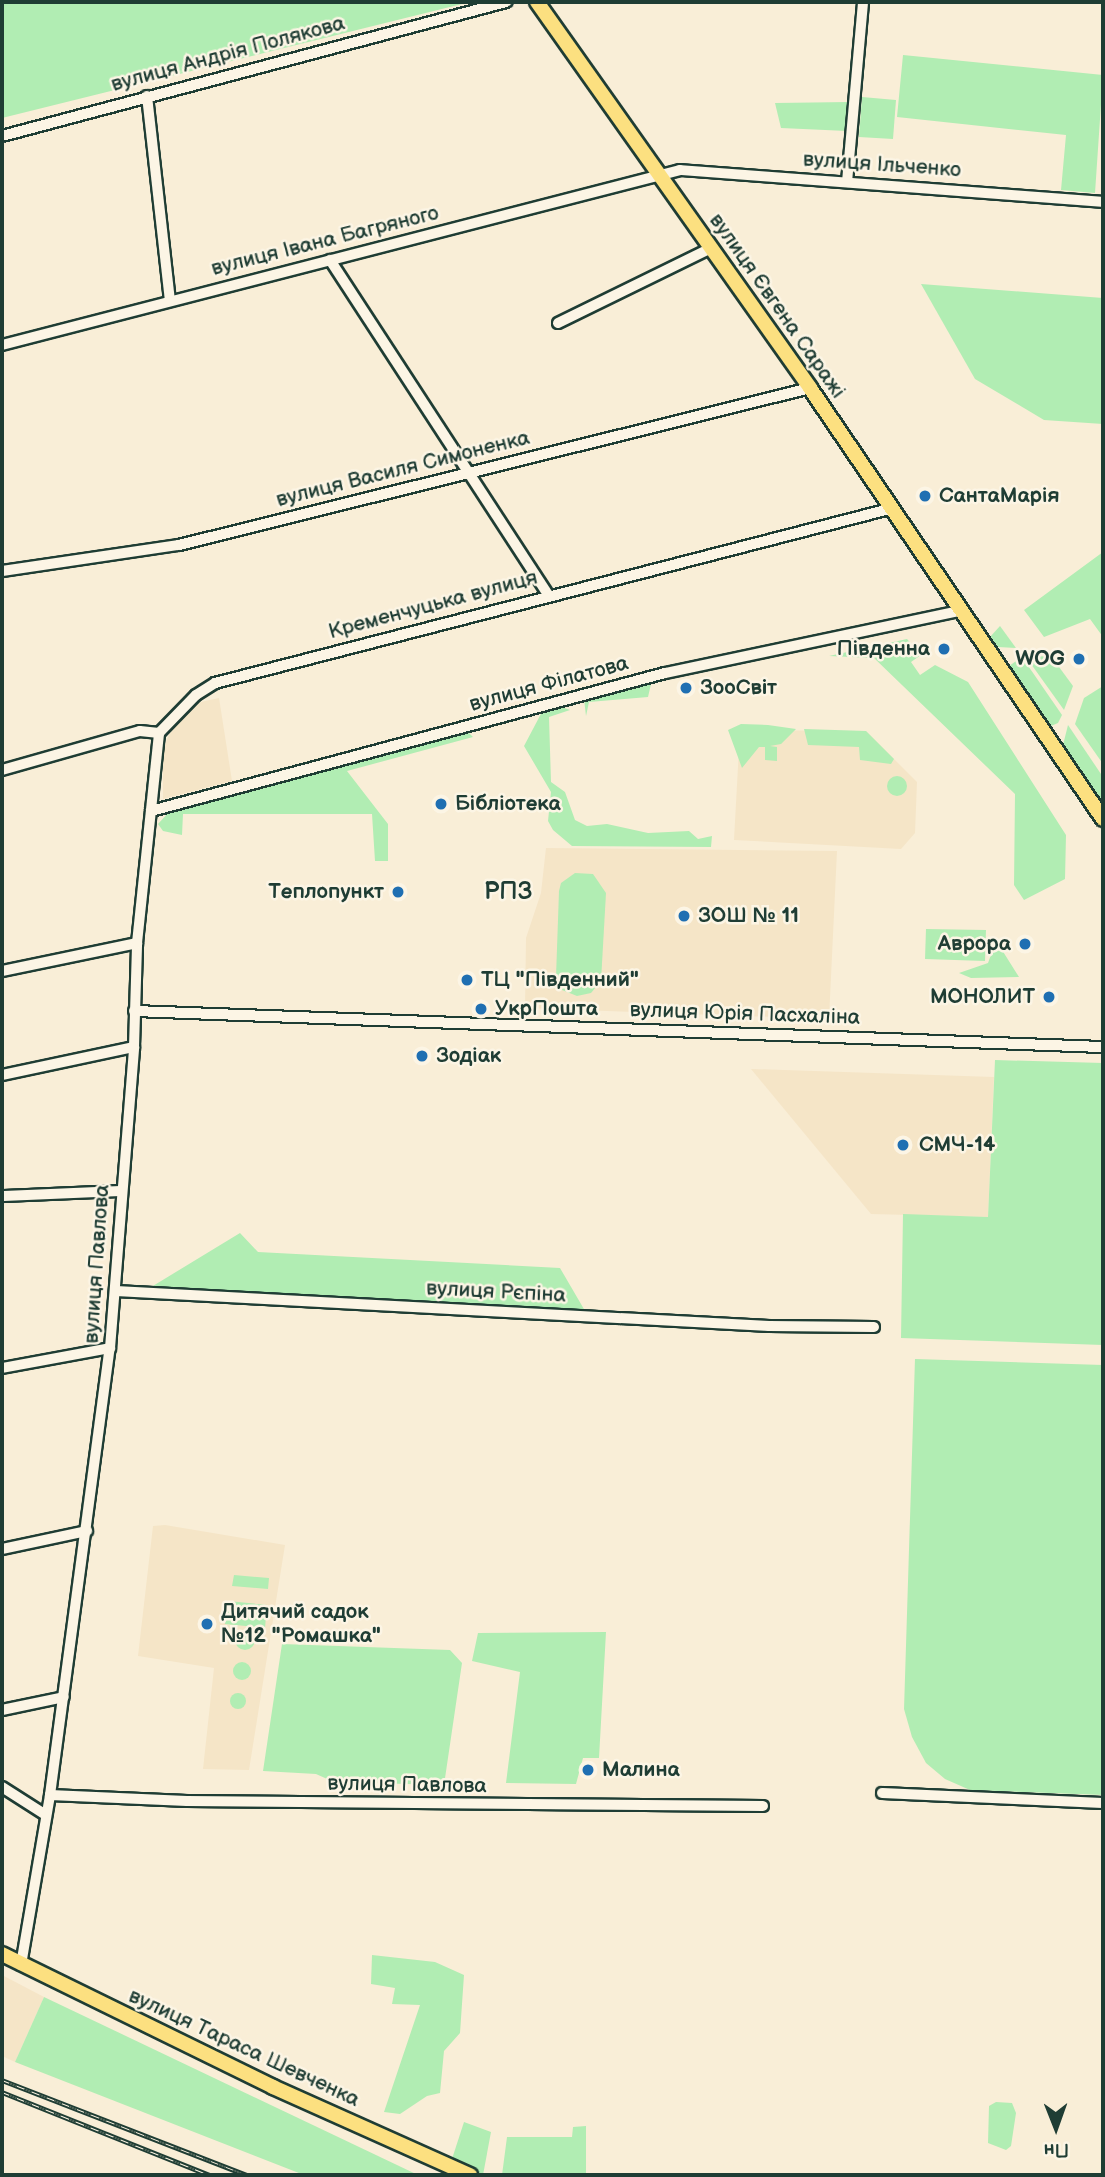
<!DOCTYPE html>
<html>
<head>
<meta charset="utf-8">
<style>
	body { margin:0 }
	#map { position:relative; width:1105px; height:2177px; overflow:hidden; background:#f9eed7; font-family:"Balsamiq Sans",sans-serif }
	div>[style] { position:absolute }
	.built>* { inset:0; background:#f5e5c7 }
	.green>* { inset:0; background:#b1edb3 }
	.round { border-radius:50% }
	.roads { filter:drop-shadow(2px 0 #1f3d34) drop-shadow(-2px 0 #1f3d34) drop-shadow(0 2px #1f3d34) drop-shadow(0 -2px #1f3d34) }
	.minor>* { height:10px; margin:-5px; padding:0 5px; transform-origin:5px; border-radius:5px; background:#fcf5e5 }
	.major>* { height:14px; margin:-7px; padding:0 7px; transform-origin:7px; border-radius:7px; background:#fce080 }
	.rail>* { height:5px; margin-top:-2.5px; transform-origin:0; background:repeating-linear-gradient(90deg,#fcf5e5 0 8px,#1f3d34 0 16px); box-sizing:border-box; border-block:2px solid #1f3d34 }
	.dots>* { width:19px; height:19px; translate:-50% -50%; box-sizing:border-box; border:4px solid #fcf5e5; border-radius:50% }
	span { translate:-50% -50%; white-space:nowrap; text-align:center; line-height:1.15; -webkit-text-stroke:5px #fcf5e5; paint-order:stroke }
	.street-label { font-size:21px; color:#1f3d34 }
	.poi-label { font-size:21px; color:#1f3d34; font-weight:700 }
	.left { translate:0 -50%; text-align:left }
	.right { translate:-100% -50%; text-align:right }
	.quarter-label { font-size:24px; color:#1f3d34; font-weight:700 }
	.frame { position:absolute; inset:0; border:4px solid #1f3d34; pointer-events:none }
	.north { position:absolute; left:1021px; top:2093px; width:70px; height:70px; -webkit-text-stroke:5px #fcf5e5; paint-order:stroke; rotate:179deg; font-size:19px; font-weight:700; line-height:28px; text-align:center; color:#1f3d34 }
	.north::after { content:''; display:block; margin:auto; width:24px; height:32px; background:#1f3d34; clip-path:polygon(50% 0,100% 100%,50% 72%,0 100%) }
</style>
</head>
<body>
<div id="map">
	<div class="built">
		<i style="clip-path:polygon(219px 698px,232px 781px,163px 799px,163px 750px,168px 737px,180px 716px,196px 703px)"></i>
		<i style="clip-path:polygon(740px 730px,866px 731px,917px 782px,915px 833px,901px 849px,734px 840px)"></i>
		<i style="clip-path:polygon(546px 848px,837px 851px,829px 1019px,525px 1008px,526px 938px,541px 893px)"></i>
		<i style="clip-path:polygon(751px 1069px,994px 1077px,988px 1217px,871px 1214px)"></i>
		<i style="clip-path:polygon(165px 1525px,285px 1545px,249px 1770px,203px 1769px,214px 1668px,138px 1656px,153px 1526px)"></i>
		<i style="clip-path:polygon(2px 1975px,44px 1997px,15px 2062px,2px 2056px)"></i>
	</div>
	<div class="green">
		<i style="clip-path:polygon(2px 2px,470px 2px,2px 118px)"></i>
		<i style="clip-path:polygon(903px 55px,1103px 75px,1095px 193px,1061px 190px,1066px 135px,897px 117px)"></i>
		<i style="clip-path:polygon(862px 97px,896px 100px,893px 139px,859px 137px)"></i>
		<i style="clip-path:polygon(849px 102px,847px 131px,781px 128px,775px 103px)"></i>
		<i style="clip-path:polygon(921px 284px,1103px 298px,1103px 424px,1044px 420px,975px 379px)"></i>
		<i style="clip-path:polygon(1103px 552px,1103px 637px,1090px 619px,1044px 637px,1024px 610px)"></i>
		<i style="clip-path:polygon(1000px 626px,1016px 648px,998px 647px,990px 637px)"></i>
		<i style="clip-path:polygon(907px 639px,921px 655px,911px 662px,920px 675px,935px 665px,968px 682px,1066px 835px,1065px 879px,1024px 900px,1014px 885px,1015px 794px,874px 658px,829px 656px)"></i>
		<i style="clip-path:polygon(1051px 656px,1073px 686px,1064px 710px,1026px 657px)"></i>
		<i style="clip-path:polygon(1022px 657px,1062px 715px,1058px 723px,1051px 726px,1009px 666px)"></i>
		<i style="clip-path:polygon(651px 684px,648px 697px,589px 702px,586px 716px,584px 699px)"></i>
		<i style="clip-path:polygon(1103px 686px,1103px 764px,1075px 724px,1084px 698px)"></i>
		<i style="clip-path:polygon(559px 706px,570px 710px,549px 717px,551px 782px,565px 792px,575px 820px,587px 826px,607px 824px,648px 833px,689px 831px,698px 839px,712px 836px,711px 847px,572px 846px,553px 830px,548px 821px,551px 792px,524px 746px,543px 710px)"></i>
		<i style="clip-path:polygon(741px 724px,768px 725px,796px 729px,781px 744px,770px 746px,777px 747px,777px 761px,765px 760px,765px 747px,759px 747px,742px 768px,728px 730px)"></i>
		<i style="clip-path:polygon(1068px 725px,1103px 777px,1103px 802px,1063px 745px)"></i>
		<i style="clip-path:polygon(804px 729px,866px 731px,894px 759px,891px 764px,860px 760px,859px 747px,808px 745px)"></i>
		<i style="clip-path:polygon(466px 730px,473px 737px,347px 771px,388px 824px,388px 861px,375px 861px,372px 814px,183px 814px,182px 835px,163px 831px,158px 824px,170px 811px)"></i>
		<i class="round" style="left:887px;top:776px;width:20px;height:20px"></i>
		<i style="clip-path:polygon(575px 873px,593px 874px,606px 893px,601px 981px,591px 993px,577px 996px,562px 990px,556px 977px,559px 891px,561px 883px)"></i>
		<i style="clip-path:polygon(926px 929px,986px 930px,985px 961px,925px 959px)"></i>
		<i style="clip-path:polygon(1002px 950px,1019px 977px,971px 978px,959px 973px,988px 963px,992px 952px)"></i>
		<i style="clip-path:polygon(995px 1060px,1103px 1063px,1103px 1345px,901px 1338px,903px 1214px,988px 1217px)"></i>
		<i style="clip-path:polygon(240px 1233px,258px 1252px,560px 1268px,588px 1316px,143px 1292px)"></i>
		<i style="clip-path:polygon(915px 1359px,1103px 1365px,1103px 1795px,970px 1790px,945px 1779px,926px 1763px,912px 1737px,904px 1709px)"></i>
		<i style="clip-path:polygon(234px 1575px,269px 1578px,268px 1589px,232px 1586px)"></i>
		<i style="clip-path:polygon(228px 1601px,267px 1605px,265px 1628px,225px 1624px)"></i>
		<i class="round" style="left:235px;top:1630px;width:20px;height:20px"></i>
		<i style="clip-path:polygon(606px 1632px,599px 1758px,583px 1758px,576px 1784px,506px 1783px,520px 1672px,472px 1661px,478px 1633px)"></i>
		<i style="clip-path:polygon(282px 1644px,450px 1650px,462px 1663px,444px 1785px,334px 1782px,316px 1774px,263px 1771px)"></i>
		<i class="round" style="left:233px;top:1662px;width:18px;height:18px"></i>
		<i class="round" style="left:230px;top:1693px;width:16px;height:16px"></i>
		<i style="clip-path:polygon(372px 1955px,435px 1962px,464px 1975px,460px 2033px,444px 2051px,440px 2093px,427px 2096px,400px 2114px,384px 2112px,420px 2005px,392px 2004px,395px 1988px,371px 1984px)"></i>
		<i style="clip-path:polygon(44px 1997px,418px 2175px,304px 2175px,15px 2062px)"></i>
		<i style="clip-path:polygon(996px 2102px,1012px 2103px,1016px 2113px,1011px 2146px,1006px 2150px,988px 2143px,989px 2106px)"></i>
		<i style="clip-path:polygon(464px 2122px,491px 2132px,483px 2175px,451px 2162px)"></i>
		<i style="clip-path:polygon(586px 2126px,586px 2175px,502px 2175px,507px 2137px,572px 2137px,573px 2127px)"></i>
	</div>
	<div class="roads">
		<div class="minor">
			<i style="left:147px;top:96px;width:205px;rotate:83.6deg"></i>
			<i style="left:2px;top:136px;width:522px;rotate:-14.89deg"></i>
			<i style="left:847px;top:182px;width:181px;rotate:-84.9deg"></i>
			<i style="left:330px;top:260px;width:399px;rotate:56.9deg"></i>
			<i style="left:558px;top:323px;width:170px;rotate:-26.1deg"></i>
			<i style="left:2px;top:345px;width:700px;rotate:-14.47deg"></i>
			<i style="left:680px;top:170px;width:424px;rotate:4.3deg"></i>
			<i style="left:2px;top:571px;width:179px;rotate:-8.4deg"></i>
			<i style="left:179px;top:545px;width:650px;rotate:-13.97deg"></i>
			<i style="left:2px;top:770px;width:143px;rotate:-15.8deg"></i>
			<i style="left:140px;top:731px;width:19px;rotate:6deg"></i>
			<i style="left:159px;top:733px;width:53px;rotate:-45.8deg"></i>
			<i style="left:196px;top:695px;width:22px;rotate:-32deg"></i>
			<i style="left:215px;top:683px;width:700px;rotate:-14.47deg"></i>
			<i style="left:151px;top:811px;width:532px;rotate:-15.03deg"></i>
			<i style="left:665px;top:673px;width:301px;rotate:-11.9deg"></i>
			<i style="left:2px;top:971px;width:138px;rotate:-11.7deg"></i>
			<i style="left:134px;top:1011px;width:970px;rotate:2.13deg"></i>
			<i style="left:2px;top:1075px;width:135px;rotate:-12deg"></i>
			<i style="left:2px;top:1196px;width:119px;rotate:-2.4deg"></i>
			<i style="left:116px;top:1291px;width:654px;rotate:3.07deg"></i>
			<i style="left:769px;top:1326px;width:105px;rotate:0.5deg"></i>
			<i style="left:2px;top:1368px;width:110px;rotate:-10.5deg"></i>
			<i style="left:2px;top:1549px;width:87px;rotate:-12deg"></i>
			<i style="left:2px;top:1710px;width:63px;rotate:-11.8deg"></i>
			<i style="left:2px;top:1787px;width:52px;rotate:32.5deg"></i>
			<i style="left:882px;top:1793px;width:221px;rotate:2.6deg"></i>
			<i style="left:50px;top:1795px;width:137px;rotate:2.5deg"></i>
			<i style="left:187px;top:1801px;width:576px;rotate:0.5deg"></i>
			<i style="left:21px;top:1965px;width:172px;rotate:-80.3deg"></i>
			<i style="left:50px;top:1795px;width:451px;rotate:-82.4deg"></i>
			<i style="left:110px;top:1348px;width:302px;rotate:-85.4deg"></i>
			<i style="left:134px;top:1047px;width:104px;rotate:-88.3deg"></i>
			<i style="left:137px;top:943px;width:211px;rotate:-84deg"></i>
		</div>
		<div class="major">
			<i style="left:537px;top:2px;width:473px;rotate:54.7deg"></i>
			<i style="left:810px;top:388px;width:521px;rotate:55.79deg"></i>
			<i style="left:2px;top:1954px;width:302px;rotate:26.1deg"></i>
			<i style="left:273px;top:2087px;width:216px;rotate:24.1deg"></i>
		</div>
	</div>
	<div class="rail">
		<i style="left:2px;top:2080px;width:263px;rotate:21.2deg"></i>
		<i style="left:2px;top:2092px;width:224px;rotate:21.8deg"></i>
	</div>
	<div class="dots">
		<i style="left:925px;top:496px;background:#1f6fb2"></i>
		<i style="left:944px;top:649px;background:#1f6fb2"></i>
		<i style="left:1079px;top:659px;background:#1f6fb2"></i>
		<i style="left:686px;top:688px;background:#1f6fb2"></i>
		<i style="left:441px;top:804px;background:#1f6fb2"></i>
		<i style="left:398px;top:892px;background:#1f6fb2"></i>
		<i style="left:684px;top:916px;background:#1f6fb2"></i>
		<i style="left:1025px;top:944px;background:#1f6fb2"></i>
		<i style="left:467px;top:980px;background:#1f6fb2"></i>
		<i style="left:1049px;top:997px;background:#1f6fb2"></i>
		<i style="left:481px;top:1009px;background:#1f6fb2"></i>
		<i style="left:422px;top:1056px;background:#1f6fb2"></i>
		<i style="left:903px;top:1145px;background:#1f6fb2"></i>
		<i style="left:207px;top:1624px;background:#1f6fb2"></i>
		<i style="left:588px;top:1770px;background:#1f6fb2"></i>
	</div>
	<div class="street-label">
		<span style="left:228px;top:54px;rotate:-15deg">вулиця Андрія Полякова</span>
		<span style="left:882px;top:165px;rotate:4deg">вулиця Ільченко</span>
		<span style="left:325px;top:241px;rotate:-14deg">вулиця Івана Багряного</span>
		<span style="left:777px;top:306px;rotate:55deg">вулиця Євгена Саражі</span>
		<span style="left:403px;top:469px;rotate:-14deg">вулиця Василя Симоненка</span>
		<span style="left:433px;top:605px;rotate:-15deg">Кременчуцька вулиця</span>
		<span style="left:549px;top:684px;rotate:-15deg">вулиця Філатова</span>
		<span style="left:745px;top:1014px;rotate:2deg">вулиця Юрія Пасхаліна</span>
		<span style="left:97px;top:1264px;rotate:-86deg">вулиця Павлова</span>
		<span style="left:496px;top:1292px;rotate:3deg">вулиця Рєпіна</span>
		<span style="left:407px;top:1785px;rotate:1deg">вулиця Павлова</span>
		<span style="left:244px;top:2048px;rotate:25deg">вулиця Тараса Шевченка</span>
	</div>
	<div class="poi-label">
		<span class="left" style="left:939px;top:496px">СантаМарія</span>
		<span class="right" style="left:930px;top:649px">Південна</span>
		<span class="right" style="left:1065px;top:659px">WOG</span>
		<span class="left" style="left:700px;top:688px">ЗооСвiт</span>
		<span class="left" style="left:455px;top:804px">Бібліотека</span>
		<span class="right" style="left:384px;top:892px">Теплопункт</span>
		<span class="left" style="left:698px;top:916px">ЗОШ № 11</span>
		<span class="right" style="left:1011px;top:944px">Аврора</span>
		<span class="left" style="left:481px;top:980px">ТЦ "Південний"</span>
		<span class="right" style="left:1035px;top:997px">МОНОЛИТ</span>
		<span class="left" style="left:495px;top:1009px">УкрПошта</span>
		<span class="left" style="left:436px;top:1056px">Зодіак</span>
		<span class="left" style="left:919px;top:1145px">СМЧ-14</span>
		<span class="left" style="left:221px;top:1624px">Дитячий садок<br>№12 "Ромашка"</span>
		<span class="left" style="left:602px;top:1770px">Малина</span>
	</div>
	<div class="quarter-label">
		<span style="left:508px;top:892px">РПЗ</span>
	</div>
	<div class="frame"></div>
	<div class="north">Пн</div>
</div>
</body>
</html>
